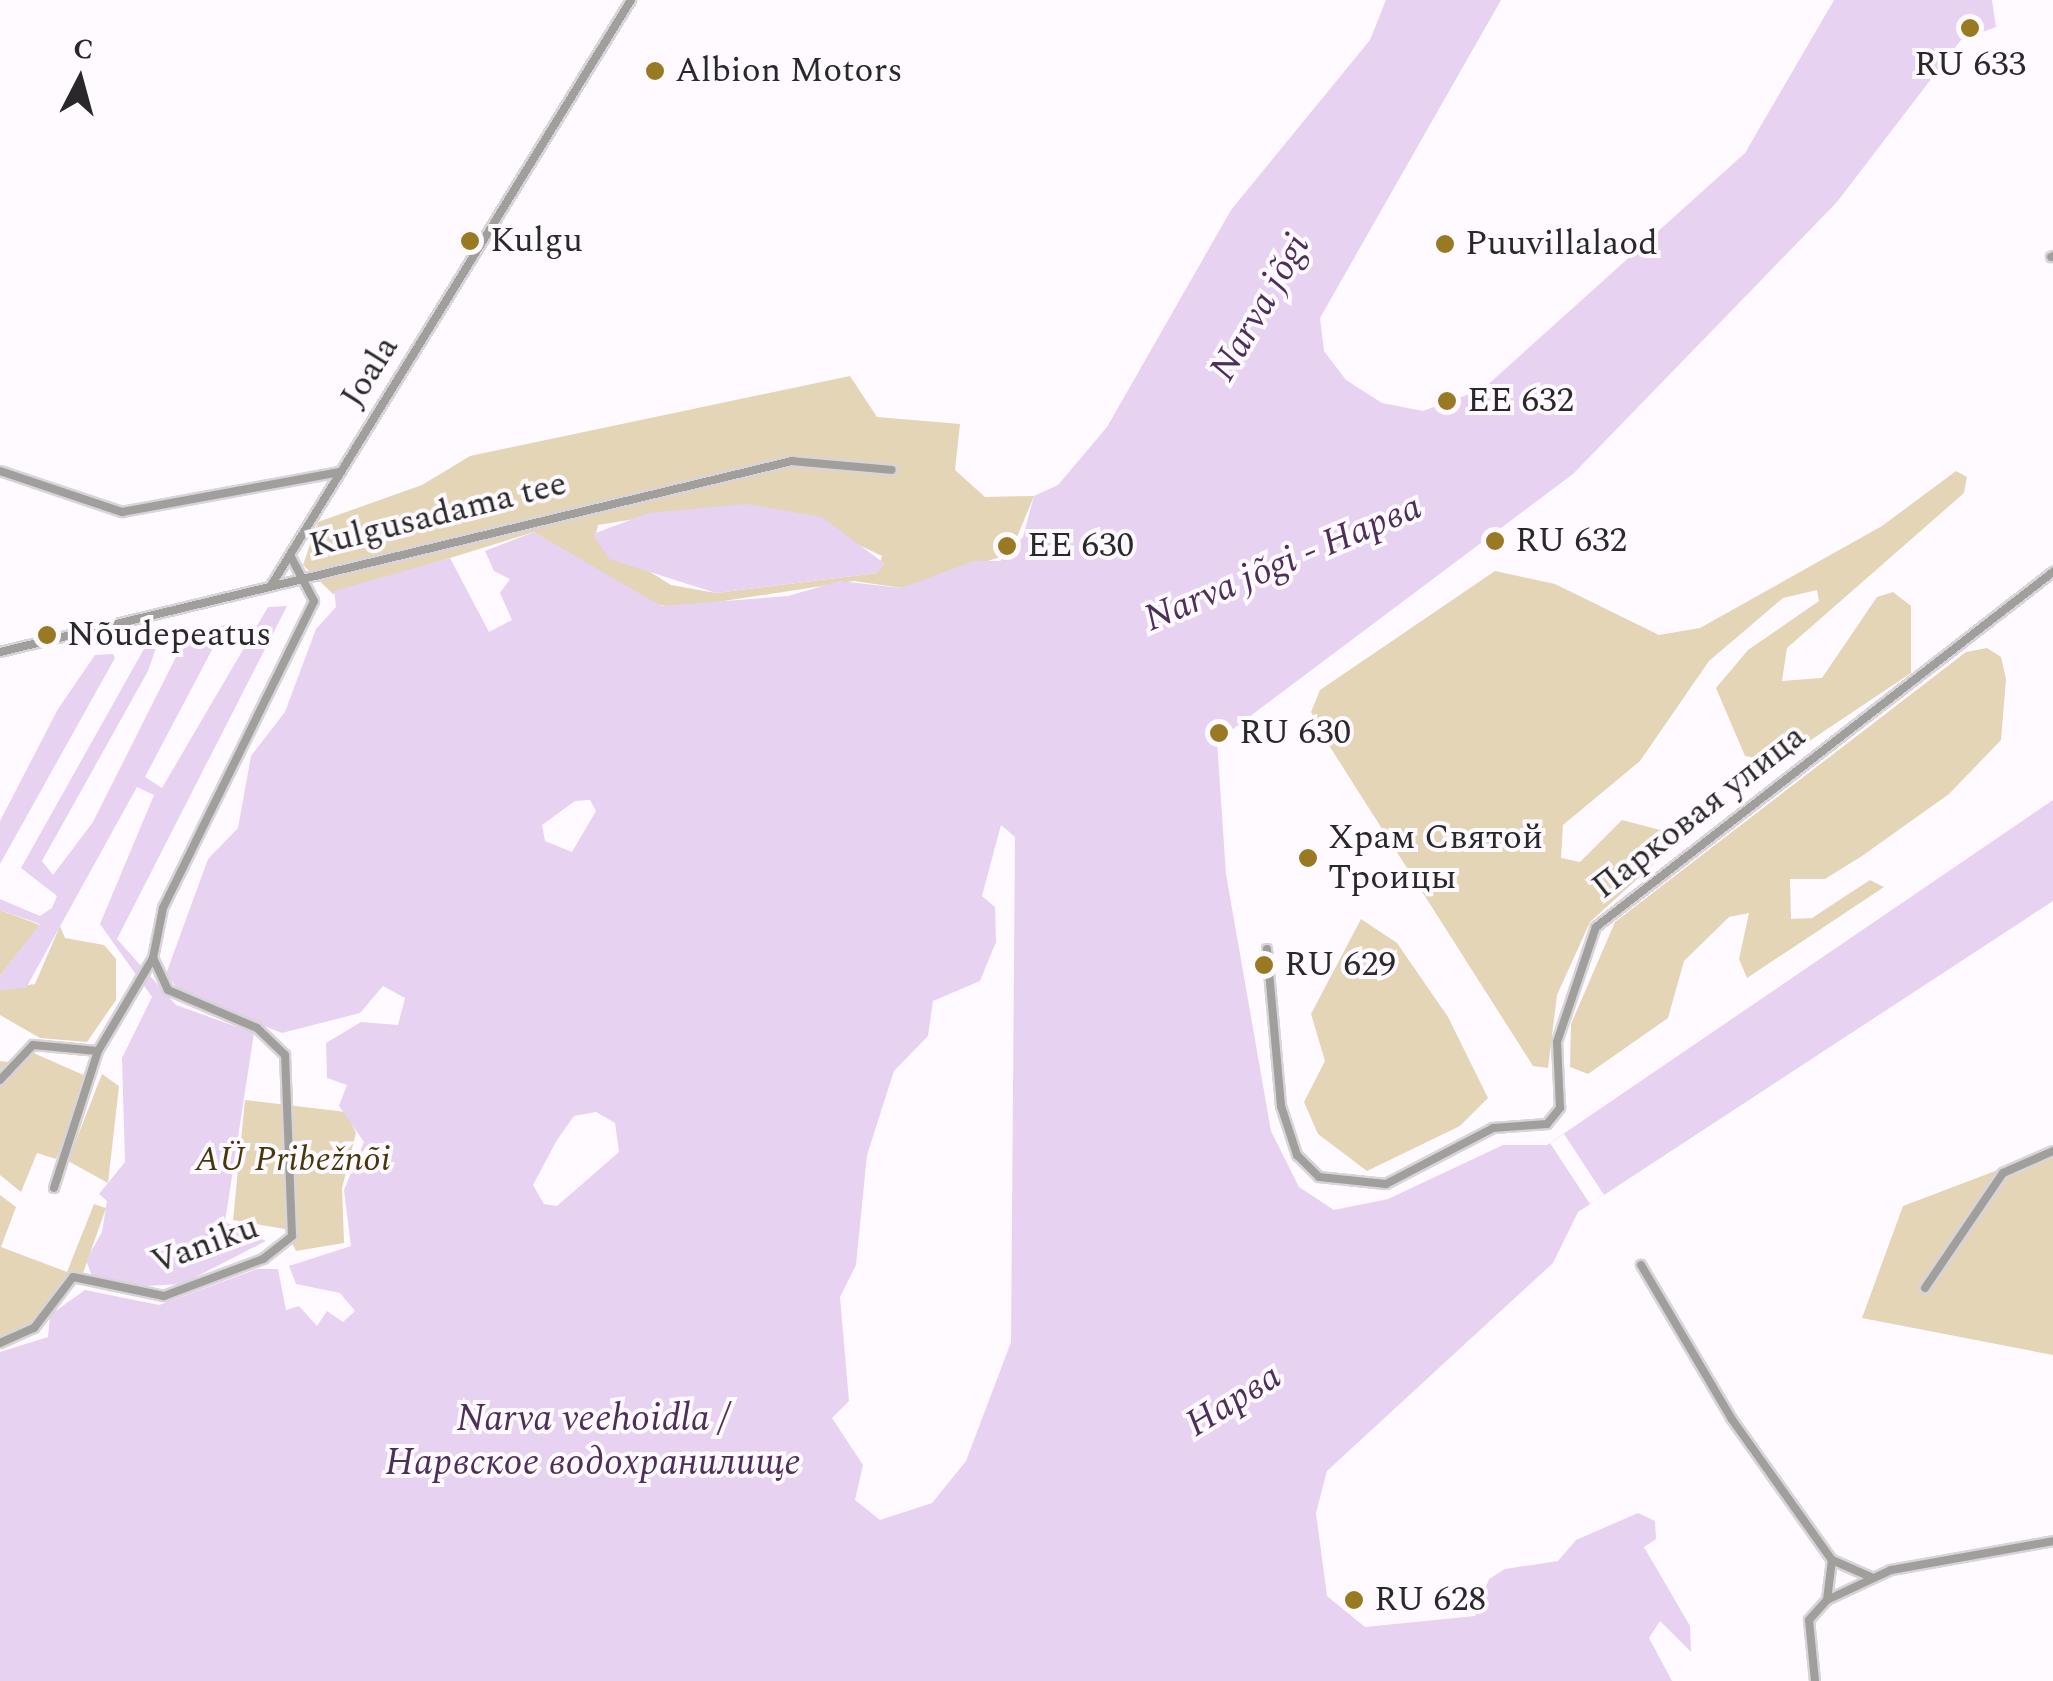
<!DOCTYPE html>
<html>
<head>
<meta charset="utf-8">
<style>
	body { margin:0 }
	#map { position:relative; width:2053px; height:1681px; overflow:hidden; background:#fefaff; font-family:Spectral,serif }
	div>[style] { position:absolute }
	.green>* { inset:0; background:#e3d5b6 }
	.water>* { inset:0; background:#e8d2f2 }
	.pier>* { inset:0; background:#fefaff }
	.roads { filter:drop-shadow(2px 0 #d8d4d9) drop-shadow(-2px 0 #d8d4d9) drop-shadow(0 2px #d8d4d9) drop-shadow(0 -2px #d8d4d9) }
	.street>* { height:8px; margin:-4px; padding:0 4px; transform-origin:4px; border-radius:4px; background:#a09f9c }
	.dots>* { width:28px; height:28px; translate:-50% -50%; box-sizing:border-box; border:5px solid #fefaff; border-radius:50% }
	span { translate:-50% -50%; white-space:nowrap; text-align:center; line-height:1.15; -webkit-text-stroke:8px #fefaff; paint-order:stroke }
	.poi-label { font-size:35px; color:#2a282a }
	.left { translate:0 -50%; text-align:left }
	.street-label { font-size:35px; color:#2a282a }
	.park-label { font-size:35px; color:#48370a; font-style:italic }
	.water-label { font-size:38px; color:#4e2f5a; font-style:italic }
	.north { position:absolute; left:30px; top:30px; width:100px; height:100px; -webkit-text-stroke:8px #fefaff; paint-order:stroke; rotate:6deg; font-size:28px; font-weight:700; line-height:40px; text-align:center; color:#2a282a }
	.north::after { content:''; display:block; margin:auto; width:35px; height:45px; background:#2a282a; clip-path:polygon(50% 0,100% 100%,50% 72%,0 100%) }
</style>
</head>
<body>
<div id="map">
	<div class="green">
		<i style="clip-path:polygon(evenodd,850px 376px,877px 417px,960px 424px,955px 470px,985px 497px,1034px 496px,1010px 554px,902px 588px,854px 581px,685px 607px,654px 605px,534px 532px,333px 594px,303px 565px,318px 522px,422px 485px,470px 456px,850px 376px,685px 511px,855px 543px,882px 556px,877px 573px,716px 593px,671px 585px,595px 538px,598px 525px,685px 511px)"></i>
		<i style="clip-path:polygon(1956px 471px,1967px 477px,1964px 493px,1787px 648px,1782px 681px,1822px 678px,1877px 597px,1893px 592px,1911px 606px,1911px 673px,1778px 762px,1745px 756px,1716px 688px,1748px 650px,1819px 601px,1817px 590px,1783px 598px,1709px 661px,1640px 761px,1563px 825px,1561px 858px,1580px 862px,1622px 820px,1668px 832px,1668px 851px,1590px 922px,1557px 995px,1548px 1068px,1533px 1066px,1330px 747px,1311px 712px,1320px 690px,1495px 571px,1555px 584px,1659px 635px,1700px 628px,1882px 526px)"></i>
		<i style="clip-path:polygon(1987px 648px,2001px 657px,2006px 679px,2001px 740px,1949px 794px,1862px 856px,1825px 879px,1790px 879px,1791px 919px,1812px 918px,1870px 880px,1884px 887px,1747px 978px,1739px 959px,1749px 913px,1729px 917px,1684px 961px,1668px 1018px,1588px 1074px,1570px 1067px,1571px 1024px,1615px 922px,1966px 652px)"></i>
		<i style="clip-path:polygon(0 910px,40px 925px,0 976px)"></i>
		<i style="clip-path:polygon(1361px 919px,1397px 943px,1448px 1017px,1488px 1098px,1460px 1126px,1367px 1171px,1318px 1134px,1304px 1102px,1325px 1061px,1311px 1014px)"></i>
		<i style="clip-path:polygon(60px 926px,65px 938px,104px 945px,116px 959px,116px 1000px,87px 1042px,40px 1038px,0 1015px,0 990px,35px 984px)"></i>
		<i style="clip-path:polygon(29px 1051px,88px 1077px,56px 1159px,37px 1153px,21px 1192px,0 1175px,0 1061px,18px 1063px)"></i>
		<i style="clip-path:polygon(102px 1074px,119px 1086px,108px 1183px,68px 1161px)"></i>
		<i style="clip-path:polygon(245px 1100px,346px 1112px,356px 1133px,342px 1188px,344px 1243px,296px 1251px,285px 1229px,233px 1220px)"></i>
		<i style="clip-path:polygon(2053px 1149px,2053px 1355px,1862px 1318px,1903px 1206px)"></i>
		<i style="clip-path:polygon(0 1195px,16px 1207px,1px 1247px,67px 1272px,94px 1204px,106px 1208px,82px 1276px,41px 1326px,0 1347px)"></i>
	</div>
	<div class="water">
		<i style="clip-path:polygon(evenodd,1386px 0,1501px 0,1320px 318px,1324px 351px,1346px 380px,1382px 403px,1423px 411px,1483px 389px,1745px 153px,1834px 0,1992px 0,1996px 27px,1961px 40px,1837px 202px,1573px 474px,1217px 741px,1226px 874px,1271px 1131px,1299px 1187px,1334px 1210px,1388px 1199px,1503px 1145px,1547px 1145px,2053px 800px,2053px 901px,1578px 1212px,1553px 1263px,1327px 1471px,1316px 1513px,1327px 1596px,1365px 1627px,1475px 1616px,1489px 1579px,1505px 1569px,1558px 1561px,1576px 1540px,1638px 1513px,1655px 1521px,1656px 1539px,1644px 1547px,1690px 1626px,1691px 1652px,1660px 1621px,1649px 1638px,1672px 1681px,0 1681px,0 1352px,48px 1337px,50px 1315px,85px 1290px,159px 1305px,257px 1269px,278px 1269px,286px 1310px,299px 1306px,317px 1326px,327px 1311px,343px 1322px,355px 1311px,340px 1293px,296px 1284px,289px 1266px,351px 1246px,344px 1190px,364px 1142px,339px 1106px,347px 1085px,327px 1078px,326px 1043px,361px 1022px,398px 1025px,405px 998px,383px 986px,360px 1013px,282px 1033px,180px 992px,166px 974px,208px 859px,238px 828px,251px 756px,285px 712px,316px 629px,336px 607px,334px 591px,450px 558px,489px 632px,512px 620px,500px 593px,510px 579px,494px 571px,485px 551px,534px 532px,661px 606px,788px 596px,840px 581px,901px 588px,974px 561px,1000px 561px,1023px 537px,1034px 496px,1058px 485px,1107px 427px,1231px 210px,1370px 40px,1386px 0,575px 801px,590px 800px,596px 811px,572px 852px,545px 841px,542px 825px,575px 801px,1386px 0,1001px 825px,1015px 837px,1011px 1342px,966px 1461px,932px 1503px,880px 1520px,855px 1500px,863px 1465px,832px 1418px,849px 1401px,840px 1297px,856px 1265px,867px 1155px,894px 1071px,928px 1036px,933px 1001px,980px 981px,996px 942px,995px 907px,982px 896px,1001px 825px,1386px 0,596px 1112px,615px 1123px,619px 1152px,557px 1206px,544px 1204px,533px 1185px,557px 1140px,574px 1116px,596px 1112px)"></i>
		<i style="clip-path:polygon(746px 504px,822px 517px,885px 564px,877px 573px,716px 593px,609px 559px,593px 534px,649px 513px)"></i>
		<i style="clip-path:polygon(287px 606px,117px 939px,176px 1005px,254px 1033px,225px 1222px,266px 1241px,182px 1284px,128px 1287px,92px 1276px,86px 1260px,102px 1232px,107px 1201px,99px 1194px,125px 1162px,122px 1058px,152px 997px,100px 924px,154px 795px,137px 787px,26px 988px,0 990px,0 976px,40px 924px,0 910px,0 899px,40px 916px,52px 908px,57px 896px,21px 868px,149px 640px,157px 645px,148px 671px,42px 861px,53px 875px,93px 822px,186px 637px,225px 625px,145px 777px,162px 788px,268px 607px)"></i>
		<i style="clip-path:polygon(113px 654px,115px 658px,0 864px,0 821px,58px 709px,95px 655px)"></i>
	</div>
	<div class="pier">
		<i style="clip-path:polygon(1564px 1134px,1604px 1195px,1590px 1204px,1550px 1143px)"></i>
	</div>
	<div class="roads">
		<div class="street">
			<i style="left:2051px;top:257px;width:2px;rotate:-27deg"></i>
			<i style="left:0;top:471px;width:129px;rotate:18.6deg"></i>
			<i style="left:122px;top:512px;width:223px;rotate:-10.4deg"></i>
			<i style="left:272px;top:584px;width:686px;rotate:-58.42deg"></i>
			<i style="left:0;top:652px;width:815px;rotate:-13.56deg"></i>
			<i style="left:792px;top:461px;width:100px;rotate:5.1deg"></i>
			<i style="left:1267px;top:949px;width:158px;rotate:84.9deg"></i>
			<i style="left:1281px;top:1106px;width:52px;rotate:71.9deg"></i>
			<i style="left:1297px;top:1155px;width:31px;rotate:45deg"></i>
			<i style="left:1319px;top:1177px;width:67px;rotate:6deg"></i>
			<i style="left:1386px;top:1184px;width:121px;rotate:-27.6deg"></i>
			<i style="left:1493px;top:1128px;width:54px;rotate:-4.2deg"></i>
			<i style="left:1547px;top:1124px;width:21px;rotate:-51deg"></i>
			<i style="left:1560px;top:1108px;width:66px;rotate:-92.6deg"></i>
			<i style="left:1557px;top:1042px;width:121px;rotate:-71.3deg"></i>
			<i style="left:1596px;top:927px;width:579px;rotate:-37.84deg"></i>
			<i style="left:0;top:1080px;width:48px;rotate:-46.7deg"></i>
			<i style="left:33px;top:1045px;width:65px;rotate:5.3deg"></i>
			<i style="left:54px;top:1188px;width:144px;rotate:-72.2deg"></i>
			<i style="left:98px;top:1051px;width:108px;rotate:-59.4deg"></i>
			<i style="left:153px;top:958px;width:51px;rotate:-78.7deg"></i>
			<i style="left:163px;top:908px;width:342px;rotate:-63.8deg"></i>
			<i style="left:314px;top:601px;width:50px;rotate:-117.6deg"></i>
			<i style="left:1641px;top:1265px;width:178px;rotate:59.5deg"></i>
			<i style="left:1731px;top:1418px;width:174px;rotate:54.6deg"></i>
			<i style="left:1832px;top:1560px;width:43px;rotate:23.6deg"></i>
			<i style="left:1925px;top:1288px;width:139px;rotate:-55.9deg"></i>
			<i style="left:2003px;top:1173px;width:55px;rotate:-23.7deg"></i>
			<i style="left:0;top:1343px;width:37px;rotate:-24deg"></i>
			<i style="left:34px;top:1328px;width:64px;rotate:-52.6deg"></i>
			<i style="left:73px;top:1277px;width:93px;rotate:11.8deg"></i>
			<i style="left:164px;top:1296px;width:106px;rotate:-20.5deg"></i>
			<i style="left:263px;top:1259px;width:37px;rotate:-38deg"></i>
			<i style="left:292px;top:1236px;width:181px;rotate:-92.2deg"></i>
			<i style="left:285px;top:1055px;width:39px;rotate:-136deg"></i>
			<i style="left:257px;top:1028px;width:97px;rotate:-156.9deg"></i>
			<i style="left:168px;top:990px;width:35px;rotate:-115deg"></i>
			<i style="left:1827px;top:1600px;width:40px;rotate:-82.9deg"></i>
			<i style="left:1815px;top:1681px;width:61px;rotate:-95.6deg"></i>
			<i style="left:1809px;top:1620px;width:27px;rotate:-48deg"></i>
			<i style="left:1827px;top:1600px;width:71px;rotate:-25.1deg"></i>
			<i style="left:1891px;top:1570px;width:165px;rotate:-10.1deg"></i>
		</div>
	</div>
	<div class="dots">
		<i style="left:1970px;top:28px;background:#9a7923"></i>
		<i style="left:655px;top:71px;background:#9a7923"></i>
		<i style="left:470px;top:241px;background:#9a7923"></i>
		<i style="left:1445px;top:244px;background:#9a7923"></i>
		<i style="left:1447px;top:401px;background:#9a7923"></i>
		<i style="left:1495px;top:541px;background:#9a7923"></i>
		<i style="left:1007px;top:546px;background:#9a7923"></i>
		<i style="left:47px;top:635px;background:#9a7923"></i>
		<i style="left:1219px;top:733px;background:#9a7923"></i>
		<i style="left:1308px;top:858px;background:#9a7923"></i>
		<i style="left:1264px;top:965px;background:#9a7923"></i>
		<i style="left:1354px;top:1600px;background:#9a7923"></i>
	</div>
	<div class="poi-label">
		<span style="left:1970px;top:65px">RU 633</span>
		<span class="left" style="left:675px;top:71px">Albion Motors</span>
		<span class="left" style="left:490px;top:241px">Kulgu</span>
		<span class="left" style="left:1465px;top:244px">Puuvillalaod</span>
		<span class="left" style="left:1467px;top:401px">EE 632</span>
		<span class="left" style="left:1515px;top:541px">RU 632</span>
		<span class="left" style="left:1027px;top:546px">EE 630</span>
		<span class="left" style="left:67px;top:635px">Nõudepeatus</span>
		<span class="left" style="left:1239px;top:733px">RU 630</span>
		<span class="left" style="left:1328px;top:858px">Храм Святой<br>Троицы</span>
		<span class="left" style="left:1284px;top:965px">RU 629</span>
		<span class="left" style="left:1374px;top:1600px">RU 628</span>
	</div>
	<div class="street-label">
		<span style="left:370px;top:372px;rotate:-58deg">Joala</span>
		<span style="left:438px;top:515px;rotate:-14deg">Kulgusadama tee</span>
		<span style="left:1699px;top:812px;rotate:-38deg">Парковая улица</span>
		<span style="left:205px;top:1245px;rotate:-20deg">Vaniku</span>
	</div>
	<div class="park-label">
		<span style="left:293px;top:1160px">AÜ Pribežnõi</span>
	</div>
	<div class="water-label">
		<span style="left:1261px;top:308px;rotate:-60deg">Narva jõgi</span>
		<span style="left:1283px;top:564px;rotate:-23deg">Narva jõgi - Нарва</span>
		<span style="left:1234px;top:1401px;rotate:-32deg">Нарва</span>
		<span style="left:593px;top:1442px">Narva veehoidla /<br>Нарвское водохранилище</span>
	</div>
	<div class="north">С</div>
</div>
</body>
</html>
